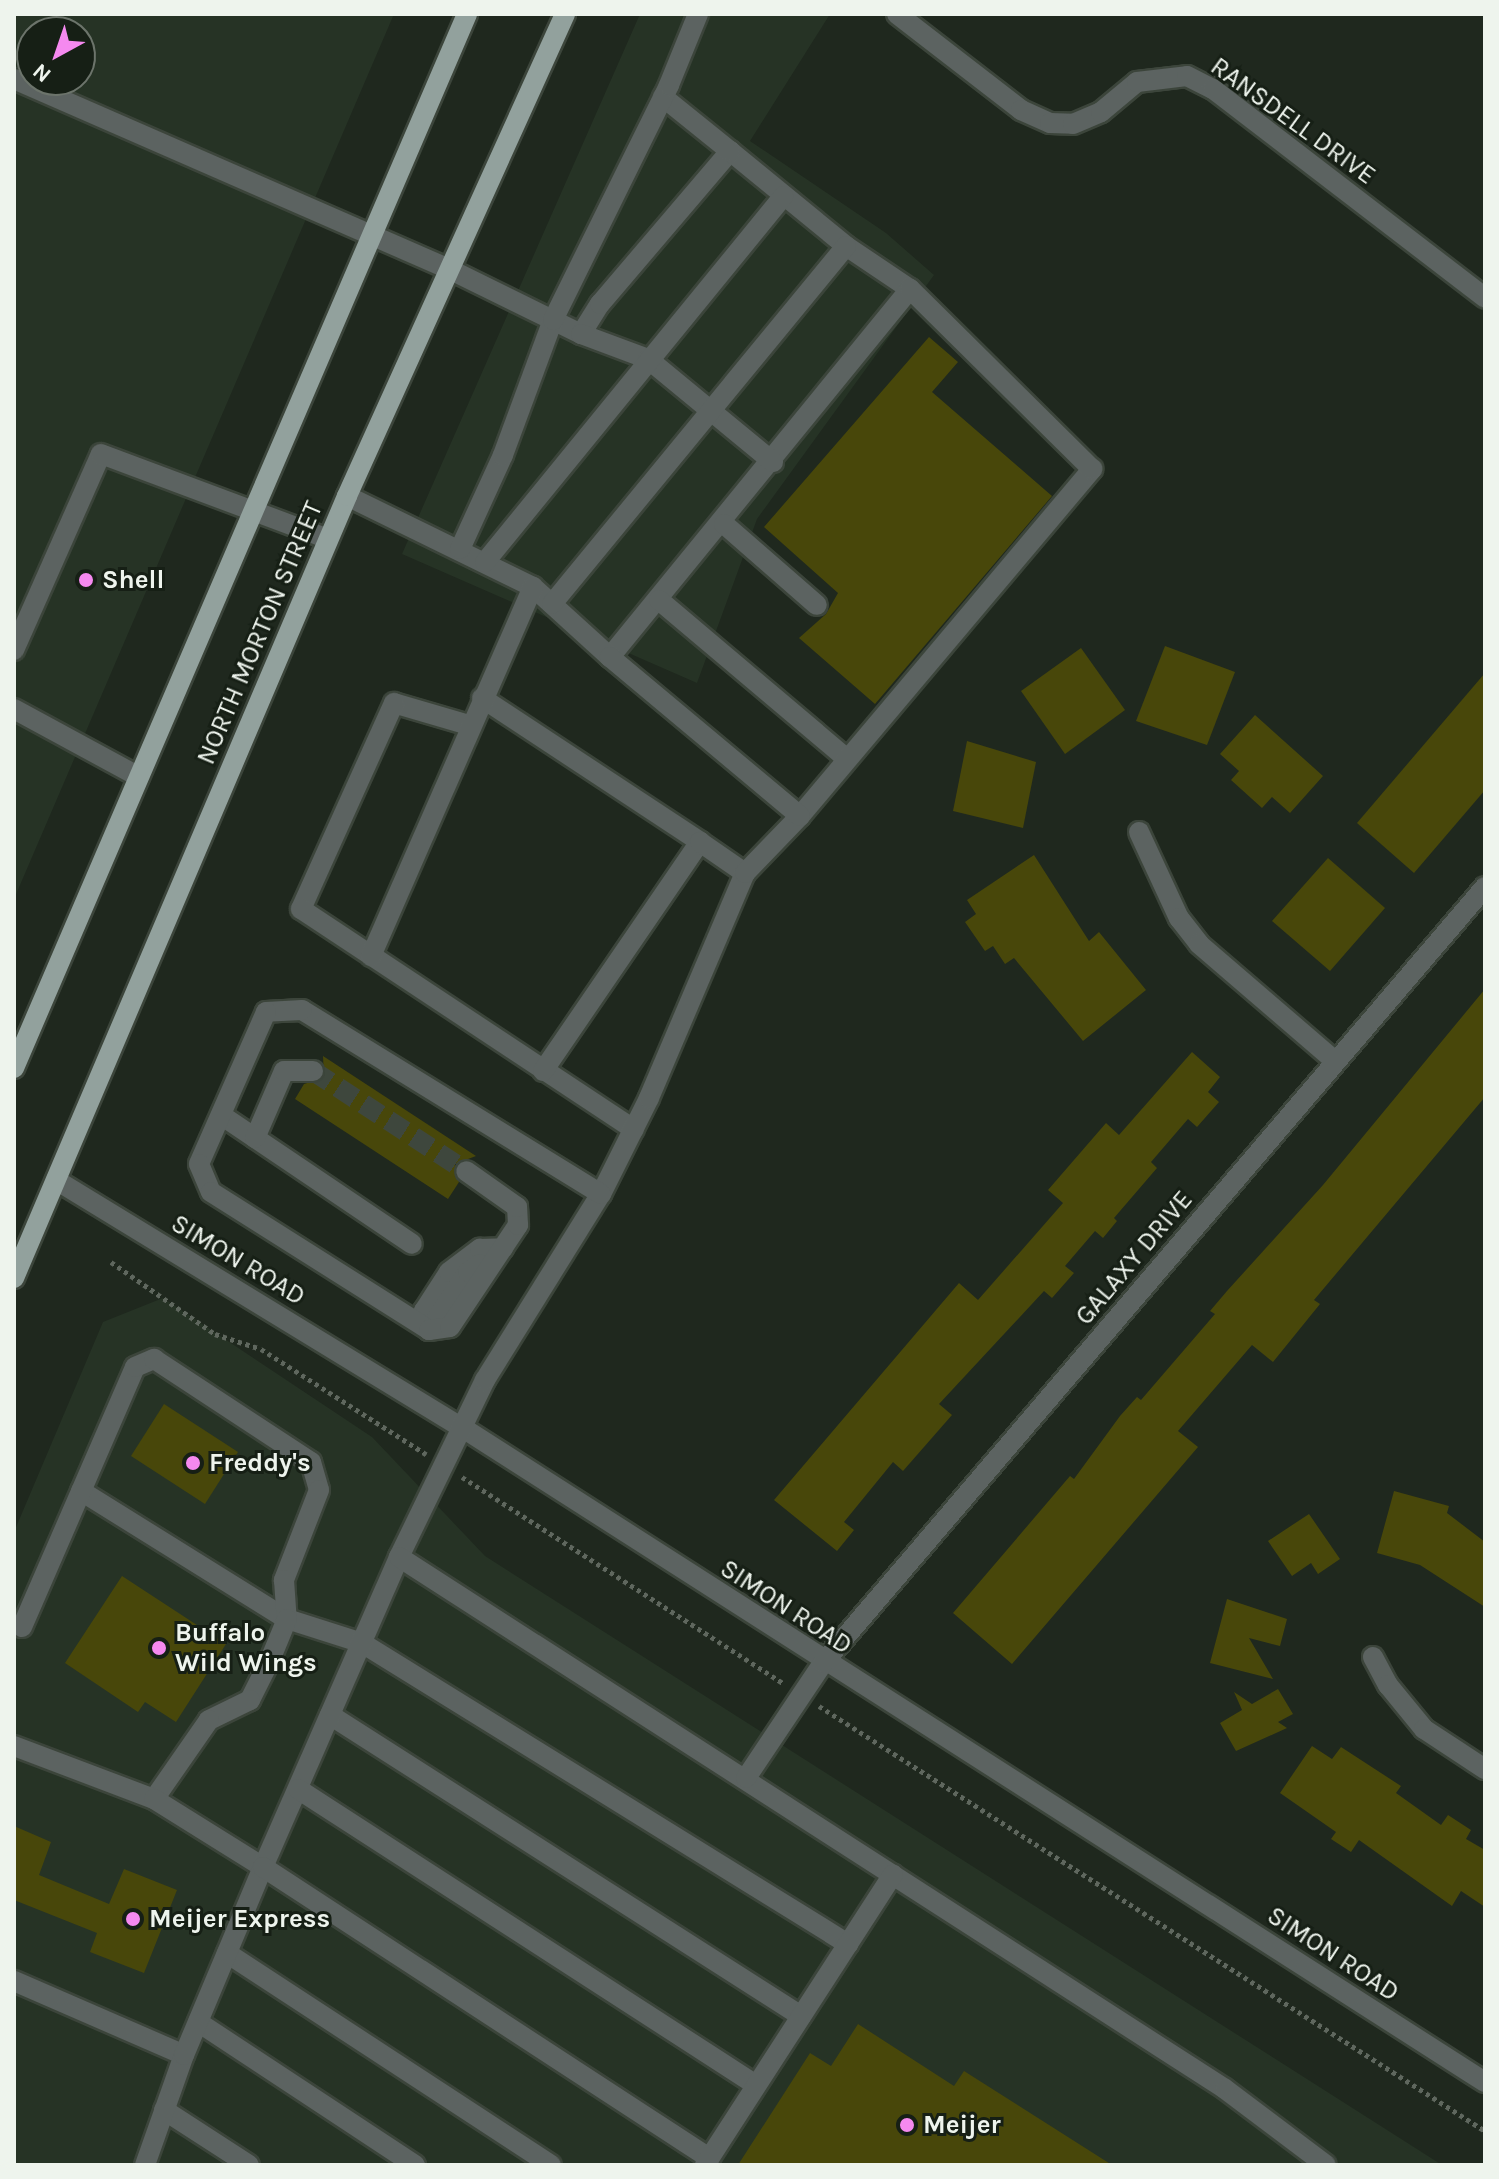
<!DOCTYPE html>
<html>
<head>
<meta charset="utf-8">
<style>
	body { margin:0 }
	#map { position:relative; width:1499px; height:2179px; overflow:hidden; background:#1f281e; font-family:Karla,sans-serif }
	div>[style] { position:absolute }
	.built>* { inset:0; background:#263325 }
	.building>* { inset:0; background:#48470a }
	.minor-tunnel>* { height:20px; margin-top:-10px; transform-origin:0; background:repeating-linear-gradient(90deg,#3e473d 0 20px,transparent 0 30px) }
	.path>* { height:5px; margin-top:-2.5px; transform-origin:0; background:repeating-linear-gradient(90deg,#5f675e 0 4px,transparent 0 8px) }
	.roads { filter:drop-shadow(2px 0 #3c453b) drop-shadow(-2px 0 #3c453b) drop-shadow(0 2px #3c453b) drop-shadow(0 -2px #3c453b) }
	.minor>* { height:20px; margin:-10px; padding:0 10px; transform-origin:10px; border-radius:10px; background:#5c6361 }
	.major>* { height:20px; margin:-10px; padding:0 10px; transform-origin:10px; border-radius:10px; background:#92a19d }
	.dots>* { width:22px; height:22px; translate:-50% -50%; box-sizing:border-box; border:4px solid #161f15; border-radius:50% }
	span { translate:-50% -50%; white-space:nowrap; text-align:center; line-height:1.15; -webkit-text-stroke:6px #161f15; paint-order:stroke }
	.street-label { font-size:26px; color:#eef4ed }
	.poi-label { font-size:26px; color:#eef4ed; font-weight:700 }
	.left { translate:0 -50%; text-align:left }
	.frame { position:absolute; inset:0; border:16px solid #eef4ed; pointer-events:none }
	.north { position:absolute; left:16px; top:16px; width:80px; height:80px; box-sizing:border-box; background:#161f15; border:2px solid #6c746b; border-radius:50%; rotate:220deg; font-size:22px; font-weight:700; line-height:32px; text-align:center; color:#eef4ed }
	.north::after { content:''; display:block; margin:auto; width:28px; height:36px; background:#f589ef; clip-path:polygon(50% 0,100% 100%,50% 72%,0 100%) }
</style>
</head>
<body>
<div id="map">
	<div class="built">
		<i style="clip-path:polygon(evenodd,14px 14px,394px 14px,14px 899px,14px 14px,32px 32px,80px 32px,80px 80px,32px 80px,32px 32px)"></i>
		<i style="clip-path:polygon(640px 14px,830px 14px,750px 141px,886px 233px,934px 275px,757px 519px,697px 683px,402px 554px)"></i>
		<i style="clip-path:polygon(163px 1298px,372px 1437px,485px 1556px,1442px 2165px,14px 2165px,14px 1532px,103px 1322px)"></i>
	</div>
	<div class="building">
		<i style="clip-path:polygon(929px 337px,958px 362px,932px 392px,1052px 496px,875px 704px,799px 638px,826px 614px,838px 593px,764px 527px)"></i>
		<i style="clip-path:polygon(1165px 646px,1235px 672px,1207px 745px,1136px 721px)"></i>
		<i style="clip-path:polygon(1081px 648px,1125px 710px,1065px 754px,1021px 691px)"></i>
		<i style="clip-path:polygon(1485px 673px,1485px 790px,1414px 873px,1357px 823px)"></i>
		<i style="clip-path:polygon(1255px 715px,1323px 776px,1290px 813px,1272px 797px,1262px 808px,1231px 780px,1239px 771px,1220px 754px)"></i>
		<i style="clip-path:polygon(967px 741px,1036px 762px,1023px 828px,953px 811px)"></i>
		<i style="clip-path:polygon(1034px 855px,1089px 941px,1099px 932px,1146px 990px,1083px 1041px,1014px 958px,1005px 964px,993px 946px,985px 951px,965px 922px,976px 914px,967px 900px)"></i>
		<i style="clip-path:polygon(1328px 858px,1385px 908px,1330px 971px,1272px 921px)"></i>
		<i style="clip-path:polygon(1485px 989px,1485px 1097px,1314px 1300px,1320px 1304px,1273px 1362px,1252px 1345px,1178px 1431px,1198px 1447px,1012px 1664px,953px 1613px,1070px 1476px,1074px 1479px,1120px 1416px,1137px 1397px,1141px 1400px,1215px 1314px,1210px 1311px,1227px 1291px,1323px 1185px)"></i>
		<i style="clip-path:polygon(1192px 1052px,1220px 1077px,1208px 1092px,1219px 1102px,1197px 1127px,1188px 1119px,1151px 1162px,1157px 1168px,1114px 1218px,1117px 1221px,1103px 1238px,1095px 1231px,1065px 1266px,1074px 1273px,1052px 1298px,1044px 1291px,939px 1404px,952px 1415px,903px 1471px,893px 1462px,844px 1522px,854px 1530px,837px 1551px,774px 1500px,959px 1283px,978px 1300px,1063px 1203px,1048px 1190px,1106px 1123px,1119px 1135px)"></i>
		<i style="clip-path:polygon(323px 1056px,476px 1156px,455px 1164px,459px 1182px,448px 1199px,295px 1099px,304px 1084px,324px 1078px)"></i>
		<i style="clip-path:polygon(164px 1404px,238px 1452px,205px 1504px,131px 1456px)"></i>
		<i style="clip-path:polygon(1394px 1491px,1449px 1506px,1447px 1513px,1485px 1542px,1485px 1607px,1420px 1565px,1377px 1553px)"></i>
		<i style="clip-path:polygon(1309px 1514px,1340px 1559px,1318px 1574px,1311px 1563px,1292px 1576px,1268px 1541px)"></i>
		<i style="clip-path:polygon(122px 1576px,226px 1644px,176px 1722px,145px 1702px,138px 1712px,65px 1663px)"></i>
		<i style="clip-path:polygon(1227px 1599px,1287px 1619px,1280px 1646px,1249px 1638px,1273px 1679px,1210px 1663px)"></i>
		<i style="clip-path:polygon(1278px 1689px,1293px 1714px,1278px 1722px,1287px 1728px,1236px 1751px,1220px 1723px,1242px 1710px,1234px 1692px,1252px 1704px)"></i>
		<i style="clip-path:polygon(1312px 1746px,1332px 1759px,1341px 1747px,1401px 1786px,1396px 1793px,1441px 1825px,1448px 1815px,1471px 1830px,1466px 1839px,1485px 1850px,1485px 1907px,1461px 1891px,1452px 1906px,1359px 1840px,1351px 1852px,1331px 1839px,1336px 1832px,1280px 1793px)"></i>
		<i style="clip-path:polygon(14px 1826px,51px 1842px,39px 1875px,109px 1904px,124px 1869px,177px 1890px,144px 1973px,90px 1952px,97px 1933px,14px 1900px)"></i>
		<i style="clip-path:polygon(858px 2024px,954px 2086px,964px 2071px,1112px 2165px,738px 2165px,810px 2053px,831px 2066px)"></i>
	</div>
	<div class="minor-tunnel">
		<i style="left:313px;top:1071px;width:183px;rotate:33.2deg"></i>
	</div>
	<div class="path">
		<i style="left:111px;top:1262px;width:126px;rotate:34.7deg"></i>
		<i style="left:215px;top:1334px;width:48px;rotate:18.1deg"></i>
		<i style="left:261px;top:1349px;width:196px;rotate:32.5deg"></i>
		<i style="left:462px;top:1477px;width:381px;rotate:32.7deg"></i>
		<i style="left:819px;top:1706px;width:790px;rotate:32.54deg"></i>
	</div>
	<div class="roads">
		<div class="minor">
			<i style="left:897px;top:14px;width:157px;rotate:37.7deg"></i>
			<i style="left:1021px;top:110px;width:32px;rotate:24deg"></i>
			<i style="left:1050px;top:123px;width:23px;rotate:2deg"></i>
			<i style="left:1073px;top:124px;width:30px;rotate:-23deg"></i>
			<i style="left:1101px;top:112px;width:47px;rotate:-39.8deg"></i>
			<i style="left:1137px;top:82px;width:50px;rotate:-6.8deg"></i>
			<i style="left:1187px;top:76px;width:29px;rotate:27deg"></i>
			<i style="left:1213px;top:89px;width:343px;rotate:37.5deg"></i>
			<i style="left:14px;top:79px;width:479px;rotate:23.6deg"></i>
			<i style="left:453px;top:271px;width:143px;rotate:26.2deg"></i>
			<i style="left:581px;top:334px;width:36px;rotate:-58deg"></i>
			<i style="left:600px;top:304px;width:201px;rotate:-49.6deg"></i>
			<i style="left:730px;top:151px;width:150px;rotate:39.3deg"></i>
			<i style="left:846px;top:246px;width:77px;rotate:33.9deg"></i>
			<i style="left:910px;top:289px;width:475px;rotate:129.2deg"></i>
			<i style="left:610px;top:657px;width:104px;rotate:-137.7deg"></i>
			<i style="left:533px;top:587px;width:207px;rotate:-153.9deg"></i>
			<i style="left:663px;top:97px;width:86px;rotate:38.9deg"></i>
			<i style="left:581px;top:334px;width:72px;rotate:20.5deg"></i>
			<i style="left:648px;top:359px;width:162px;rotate:39.5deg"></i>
			<i style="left:724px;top:524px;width:123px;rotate:41.1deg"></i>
			<i style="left:460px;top:549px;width:103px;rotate:-65.4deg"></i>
			<i style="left:503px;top:455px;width:144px;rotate:-69.7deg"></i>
			<i style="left:553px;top:320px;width:262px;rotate:-63.7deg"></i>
			<i style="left:669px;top:85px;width:77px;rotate:-67.8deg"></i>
			<i style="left:485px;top:562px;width:472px;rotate:-50.8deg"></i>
			<i style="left:659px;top:600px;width:246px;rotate:40.2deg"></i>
			<i style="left:552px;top:604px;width:463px;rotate:-50.6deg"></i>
			<i style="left:14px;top:650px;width:214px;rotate:-66.1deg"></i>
			<i style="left:101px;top:454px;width:242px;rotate:20.5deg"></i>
			<i style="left:482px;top:698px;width:261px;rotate:33.4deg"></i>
			<i style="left:14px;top:709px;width:142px;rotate:28.5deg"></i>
			<i style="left:469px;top:725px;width:78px;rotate:-163.7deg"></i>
			<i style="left:394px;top:703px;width:226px;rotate:114.3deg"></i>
			<i style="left:301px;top:909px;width:399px;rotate:33.5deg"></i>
			<i style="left:800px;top:816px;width:454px;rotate:-49.9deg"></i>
			<i style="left:1092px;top:469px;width:256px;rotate:-135.3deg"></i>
			<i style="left:1139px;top:832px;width:95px;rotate:65.1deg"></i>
			<i style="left:1179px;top:918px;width:33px;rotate:52deg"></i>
			<i style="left:1199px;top:944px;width:179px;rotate:40.7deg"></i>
			<i style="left:371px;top:956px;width:403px;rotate:-66.3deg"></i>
			<i style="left:543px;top:1071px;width:278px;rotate:-55.6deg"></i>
			<i style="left:700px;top:842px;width:55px;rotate:34.6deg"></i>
			<i style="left:221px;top:1115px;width:230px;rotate:34deg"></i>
			<i style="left:255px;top:1138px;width:73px;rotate:-66.6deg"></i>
			<i style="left:284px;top:1071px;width:29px"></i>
			<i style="left:56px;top:1180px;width:477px;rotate:31.4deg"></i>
			<i style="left:463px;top:1428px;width:1213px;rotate:32.62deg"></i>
			<i style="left:601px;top:1194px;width:107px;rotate:-63.4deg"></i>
			<i style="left:649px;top:1098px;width:245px;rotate:-66.9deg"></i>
			<i style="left:745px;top:873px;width:79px;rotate:-46deg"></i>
			<i style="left:800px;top:816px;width:248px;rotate:-140.1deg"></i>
			<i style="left:429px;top:1330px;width:20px;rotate:-105deg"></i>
			<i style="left:424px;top:1311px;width:46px;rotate:-57.3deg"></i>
			<i style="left:449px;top:1272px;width:39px;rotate:-37deg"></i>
			<i style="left:480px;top:1249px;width:23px;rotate:-2deg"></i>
			<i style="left:429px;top:1330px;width:70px;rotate:-56.1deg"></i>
			<i style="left:468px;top:1272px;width:14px;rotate:-34deg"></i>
			<i style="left:81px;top:1491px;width:243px;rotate:31.9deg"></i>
			<i style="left:287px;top:1619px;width:79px;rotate:17.7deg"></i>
			<i style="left:362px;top:1643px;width:572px;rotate:31.77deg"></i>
			<i style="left:399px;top:1557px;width:197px;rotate:-64.1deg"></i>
			<i style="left:485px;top:1380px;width:219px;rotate:-58.1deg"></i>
			<i style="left:601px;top:1194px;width:351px;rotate:-148.4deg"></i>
			<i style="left:302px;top:1010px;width:36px;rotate:177deg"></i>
			<i style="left:266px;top:1012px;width:166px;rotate:113.8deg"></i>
			<i style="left:199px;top:1164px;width:30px;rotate:67deg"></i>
			<i style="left:211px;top:1192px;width:258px;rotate:32.3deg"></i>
			<i style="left:429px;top:1330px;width:21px;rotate:-8deg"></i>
			<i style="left:450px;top:1327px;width:123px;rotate:-56.3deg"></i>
			<i style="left:518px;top:1225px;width:18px;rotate:-93deg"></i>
			<i style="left:517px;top:1207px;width:62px;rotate:-144.8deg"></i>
			<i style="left:22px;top:1627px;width:283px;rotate:-66.5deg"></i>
			<i style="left:135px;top:1367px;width:21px;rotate:-23deg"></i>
			<i style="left:154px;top:1359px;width:188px;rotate:33.3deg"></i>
			<i style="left:311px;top:1462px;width:29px;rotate:74deg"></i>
			<i style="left:319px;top:1490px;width:97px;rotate:111.3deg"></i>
			<i style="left:284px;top:1580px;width:39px;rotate:86deg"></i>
			<i style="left:287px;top:1619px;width:44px;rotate:112.5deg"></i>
			<i style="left:270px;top:1660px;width:45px;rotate:116.6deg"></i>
			<i style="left:250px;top:1700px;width:46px;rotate:154deg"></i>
			<i style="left:209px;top:1720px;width:96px;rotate:124.8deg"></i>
			<i style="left:1373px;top:1657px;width:32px;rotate:62deg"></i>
			<i style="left:1388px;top:1685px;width:57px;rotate:50.7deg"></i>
			<i style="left:1424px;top:1729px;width:73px;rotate:33.3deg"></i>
			<i style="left:330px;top:1715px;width:559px;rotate:32.58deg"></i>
			<i style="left:14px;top:1746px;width:150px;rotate:20.7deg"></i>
			<i style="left:154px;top:1799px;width:128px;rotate:32deg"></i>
			<i style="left:263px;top:1867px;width:339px;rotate:-66.3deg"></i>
			<i style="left:399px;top:1557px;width:982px;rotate:32.78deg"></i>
			<i style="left:1225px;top:2089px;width:126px;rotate:37deg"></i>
			<i style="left:746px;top:1778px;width:138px;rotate:-56.2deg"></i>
			<i style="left:823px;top:1663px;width:1020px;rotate:-49.53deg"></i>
			<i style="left:298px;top:1789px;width:545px;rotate:32.87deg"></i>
			<i style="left:227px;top:1953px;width:387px;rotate:33.2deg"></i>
			<i style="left:14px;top:1981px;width:185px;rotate:23.5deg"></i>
			<i style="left:198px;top:2022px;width:260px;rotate:33.4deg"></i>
			<i style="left:164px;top:2110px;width:101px;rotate:32.9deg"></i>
			<i style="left:145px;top:2165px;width:117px;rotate:-70.5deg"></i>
			<i style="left:184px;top:2055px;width:204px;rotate:-67.2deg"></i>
			<i style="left:263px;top:1867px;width:533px;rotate:33.12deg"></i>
			<i style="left:705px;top:2165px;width:346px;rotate:-57.1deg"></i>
		</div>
		<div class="major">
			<i style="left:14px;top:1068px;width:1147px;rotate:-66.74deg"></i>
			<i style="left:14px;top:1278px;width:850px;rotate:-66.93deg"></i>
			<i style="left:347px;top:496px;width:529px;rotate:-65.66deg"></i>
		</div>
	</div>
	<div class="dots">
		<i style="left:86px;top:580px;background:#f589ef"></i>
		<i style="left:193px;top:1463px;background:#f589ef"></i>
		<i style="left:159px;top:1648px;background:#f589ef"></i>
		<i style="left:133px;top:1919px;background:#f589ef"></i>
		<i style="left:907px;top:2125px;background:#f589ef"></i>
	</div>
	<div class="street-label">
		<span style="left:1293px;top:121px;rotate:36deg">RANSDELL DRIVE</span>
		<span style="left:260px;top:633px;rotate:-67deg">NORTH MORTON STREET</span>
		<span style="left:1134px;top:1258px;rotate:-50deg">GALAXY DRIVE</span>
		<span style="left:238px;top:1260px;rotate:31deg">SIMON ROAD</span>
		<span style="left:786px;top:1607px;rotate:33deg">SIMON ROAD</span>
		<span style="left:1333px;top:1954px;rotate:33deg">SIMON ROAD</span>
	</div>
	<div class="poi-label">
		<span class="left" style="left:102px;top:580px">Shell</span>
		<span class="left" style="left:209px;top:1463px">Freddy's</span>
		<span class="left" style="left:175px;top:1648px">Buffalo<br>Wild Wings</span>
		<span class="left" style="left:149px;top:1919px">Meijer Express</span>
		<span class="left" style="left:923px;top:2125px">Meijer</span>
	</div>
	<div class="frame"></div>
	<div class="north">N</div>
</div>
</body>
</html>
